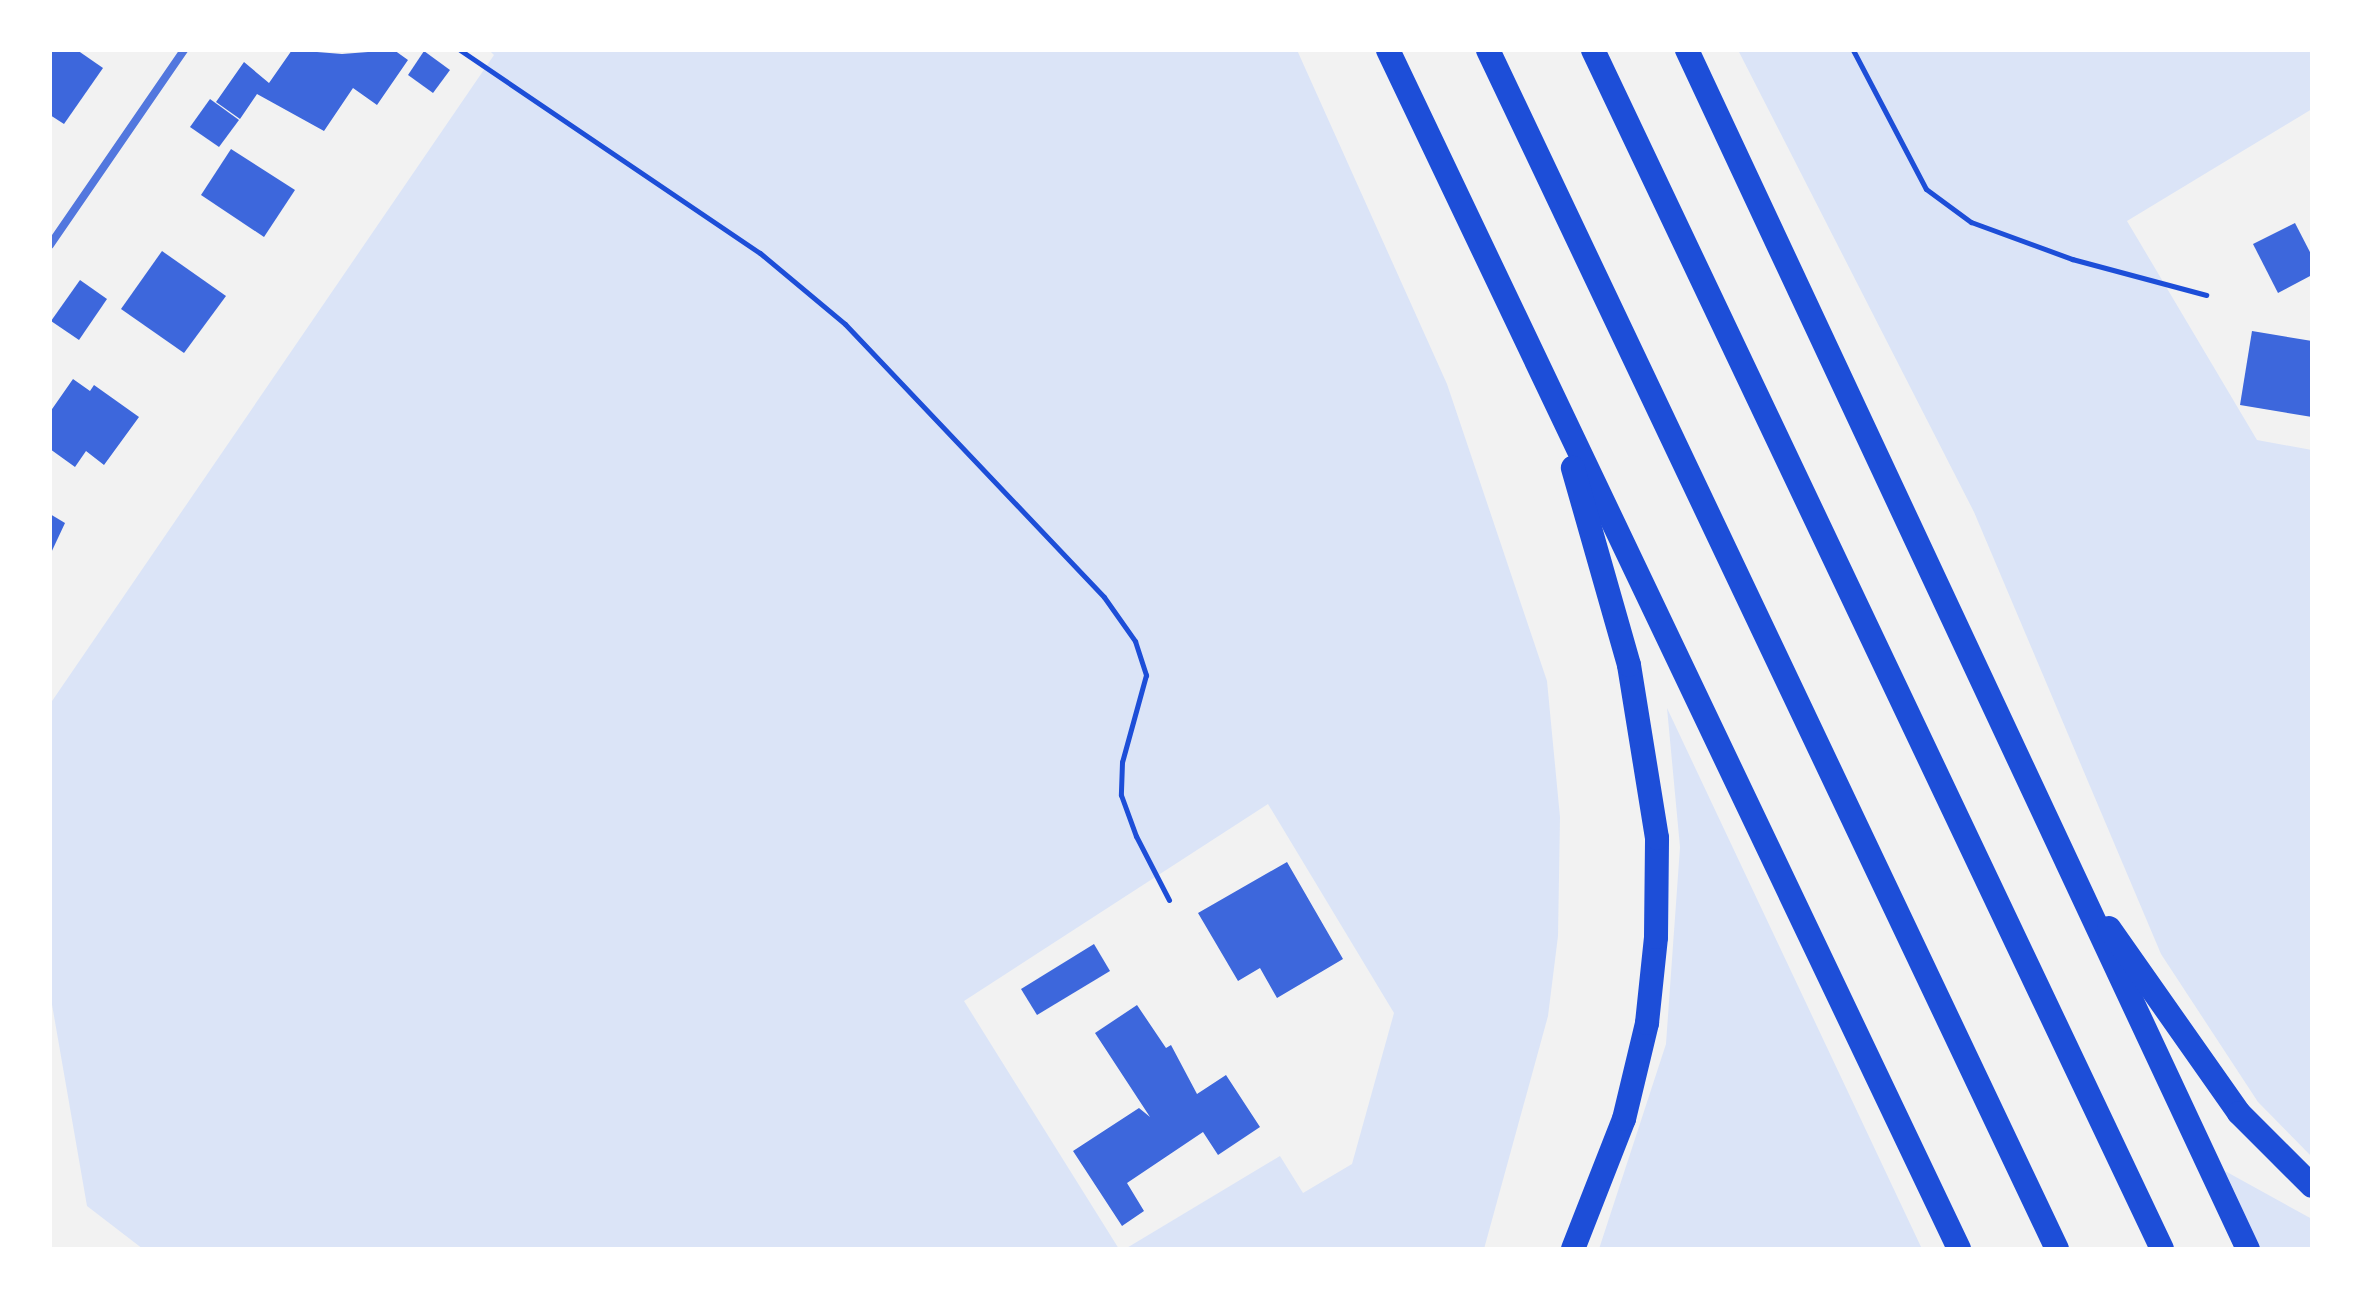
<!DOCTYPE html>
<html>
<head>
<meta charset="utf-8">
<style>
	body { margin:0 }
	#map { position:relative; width:2362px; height:1299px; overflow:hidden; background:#f2f2f2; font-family:Lato,sans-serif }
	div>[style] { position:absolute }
	.green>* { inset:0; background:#dbe4f7 }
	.building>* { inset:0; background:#3d67dc }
	.path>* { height:5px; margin:-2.5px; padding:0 2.5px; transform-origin:2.5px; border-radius:2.5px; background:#1d4ed8 }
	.minor>* { height:8px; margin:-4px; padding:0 4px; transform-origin:4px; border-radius:4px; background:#5277de }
	.motorway>* { height:24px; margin:-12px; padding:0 12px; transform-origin:12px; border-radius:12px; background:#1d4ed8 }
	span { translate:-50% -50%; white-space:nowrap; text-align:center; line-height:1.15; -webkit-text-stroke:6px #fff; paint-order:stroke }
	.frame { position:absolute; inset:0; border:52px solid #fff; pointer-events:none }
</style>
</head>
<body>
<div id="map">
	<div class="green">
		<i style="clip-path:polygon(489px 50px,1297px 50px,1447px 384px,1547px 681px,1560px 817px,1558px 936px,1548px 1016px,1484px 1249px,1125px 1249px,1280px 1156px,1303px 1193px,1352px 1164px,1394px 1013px,1268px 804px,964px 1001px,1119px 1249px,143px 1249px,87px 1206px,50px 993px,50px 704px,494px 55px)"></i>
		<i style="clip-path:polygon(1738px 50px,2312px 50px,2312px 109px,2127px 221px,2257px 440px,2312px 450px,2312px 1157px,2258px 1102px,2161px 954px,1974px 512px)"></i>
		<i style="clip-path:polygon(1667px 708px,1922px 1249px,1599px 1249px,1666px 1044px,1680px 847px)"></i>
		<i style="clip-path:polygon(2225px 1171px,2312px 1219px,2312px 1249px,2261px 1249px)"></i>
	</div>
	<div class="building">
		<i style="clip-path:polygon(50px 50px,77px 50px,103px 68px,64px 124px,50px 115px)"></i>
		<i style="clip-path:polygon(292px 50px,342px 54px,394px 50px,408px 60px,377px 105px,353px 88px,324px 131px,257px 94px,240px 119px,216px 102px,244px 62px,269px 83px)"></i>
		<i style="clip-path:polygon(424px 51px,450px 70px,433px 93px,408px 75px)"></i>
		<i style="clip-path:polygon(210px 99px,239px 120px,219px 147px,190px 127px)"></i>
		<i style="clip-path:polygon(231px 149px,295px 190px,264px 237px,201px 195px)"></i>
		<i style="clip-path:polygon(2295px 223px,2312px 256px,2312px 275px,2278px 293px,2253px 244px)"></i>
		<i style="clip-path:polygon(162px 251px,226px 296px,184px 353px,121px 309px)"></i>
		<i style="clip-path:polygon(80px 280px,107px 299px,79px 340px,51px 321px)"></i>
		<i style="clip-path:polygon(2252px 331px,2312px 341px,2312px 417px,2240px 405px)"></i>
		<i style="clip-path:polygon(73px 379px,90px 391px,94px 385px,139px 417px,104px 465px,86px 451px,75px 467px,50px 449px,50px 412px)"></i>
		<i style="clip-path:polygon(50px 514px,65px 523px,50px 555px)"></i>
		<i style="clip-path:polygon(1287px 862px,1343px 959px,1277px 998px,1260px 968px,1238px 981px,1198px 913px)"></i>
		<i style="clip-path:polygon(1094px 944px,1110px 971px,1037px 1015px,1021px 989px)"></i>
		<i style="clip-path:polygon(1137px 1005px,1166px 1048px,1171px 1045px,1197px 1094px,1226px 1075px,1260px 1127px,1218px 1155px,1203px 1132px,1127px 1183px,1144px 1211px,1122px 1226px,1073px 1151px,1139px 1108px,1150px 1117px,1095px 1033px)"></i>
	</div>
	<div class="path">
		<i style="left:460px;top:50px;width:362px;rotate:34.1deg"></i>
		<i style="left:760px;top:253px;width:111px;rotate:39.9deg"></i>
		<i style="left:845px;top:324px;width:376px;rotate:46.5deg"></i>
		<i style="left:1104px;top:597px;width:54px;rotate:54.8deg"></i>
		<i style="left:1135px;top:641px;width:36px;rotate:72deg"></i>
		<i style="left:1146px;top:675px;width:90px;rotate:105.4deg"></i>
		<i style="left:1122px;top:762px;width:33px;rotate:92deg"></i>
		<i style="left:1121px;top:795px;width:44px;rotate:69.9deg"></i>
		<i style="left:1136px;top:836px;width:72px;rotate:62.7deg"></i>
		<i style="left:1853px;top:50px;width:157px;rotate:62.3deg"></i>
		<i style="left:1926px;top:189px;width:56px;rotate:36.3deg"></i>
		<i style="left:1971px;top:222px;width:108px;rotate:20.1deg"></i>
		<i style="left:2072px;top:259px;width:139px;rotate:15deg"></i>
	</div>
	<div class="minor">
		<i style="left:50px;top:245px;width:237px;rotate:-55.5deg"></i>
	</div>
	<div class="motorway">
		<i style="left:1388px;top:50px;width:1328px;rotate:64.53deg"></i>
		<i style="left:1488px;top:50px;width:1327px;rotate:64.61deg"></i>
		<i style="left:1593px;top:50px;width:1327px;rotate:64.61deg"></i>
		<i style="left:1687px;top:50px;width:1324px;rotate:64.93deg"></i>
		<i style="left:2109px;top:928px;width:226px;rotate:54.9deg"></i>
		<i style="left:2239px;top:1113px;width:103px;rotate:45deg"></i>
		<i style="left:1573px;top:1249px;width:140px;rotate:-68.6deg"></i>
		<i style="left:1624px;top:1119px;width:99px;rotate:-76.5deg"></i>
		<i style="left:1647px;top:1023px;width:86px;rotate:-84deg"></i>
		<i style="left:1656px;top:937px;width:99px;rotate:-89.4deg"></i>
		<i style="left:1657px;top:838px;width:175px;rotate:-99.2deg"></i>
		<i style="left:1629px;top:665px;width:205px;rotate:-105.9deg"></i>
	</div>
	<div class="frame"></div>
</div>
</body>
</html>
